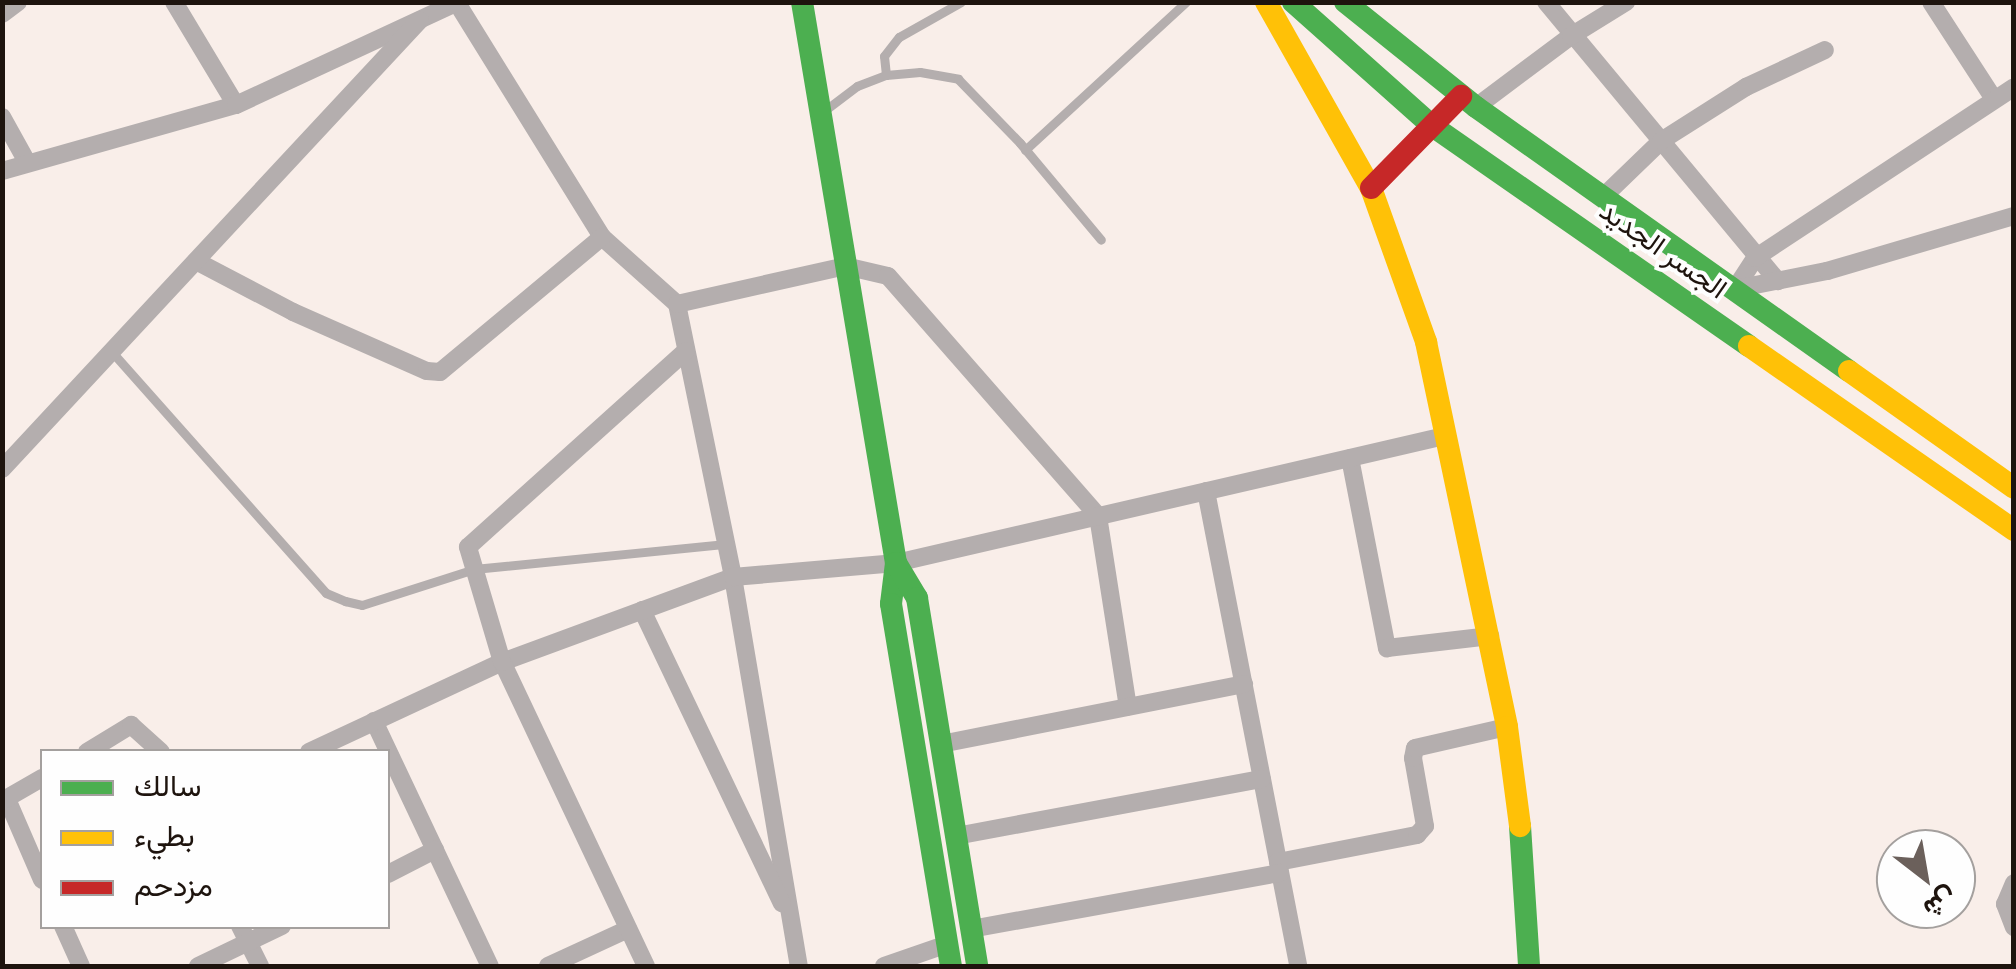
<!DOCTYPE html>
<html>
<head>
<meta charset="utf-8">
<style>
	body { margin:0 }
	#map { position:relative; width:2016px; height:969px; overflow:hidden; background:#f9eee9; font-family:"DM Sans",Vazirmatn,sans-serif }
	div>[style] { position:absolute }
	.lane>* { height:9px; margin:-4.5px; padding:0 4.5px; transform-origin:4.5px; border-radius:4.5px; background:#b4aeae }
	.street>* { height:18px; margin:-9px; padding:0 9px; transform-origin:9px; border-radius:9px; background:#b4aeae }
	.fast>* { height:22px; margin:-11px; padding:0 11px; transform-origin:11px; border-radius:11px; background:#4caf50 }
	.slow>* { height:22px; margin:-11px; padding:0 11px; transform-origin:11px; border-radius:11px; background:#ffc107 }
	.jam>* { height:22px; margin:-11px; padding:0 11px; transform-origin:11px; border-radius:11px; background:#c62828 }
	span { translate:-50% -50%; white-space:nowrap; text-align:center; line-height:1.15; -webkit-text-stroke:8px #fefefe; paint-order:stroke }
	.street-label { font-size:28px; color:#1e140e }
	.frame { position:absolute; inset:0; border:5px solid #1e140e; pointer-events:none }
	.legend { position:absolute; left:40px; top:749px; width:350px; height:180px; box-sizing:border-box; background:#fefefe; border:2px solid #a4a09e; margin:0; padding:12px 18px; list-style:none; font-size:30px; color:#1e140e }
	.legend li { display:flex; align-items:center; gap:20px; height:50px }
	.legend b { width:50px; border:2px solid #a4a09e }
	.north { position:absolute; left:1876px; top:829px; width:100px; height:100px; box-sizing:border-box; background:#fefefe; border:2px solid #a4a09e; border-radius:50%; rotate:149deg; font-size:28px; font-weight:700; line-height:40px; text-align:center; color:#1e140e }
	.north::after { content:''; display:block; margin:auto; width:35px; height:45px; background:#6b605b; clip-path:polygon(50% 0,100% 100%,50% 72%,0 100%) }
</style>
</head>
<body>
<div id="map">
	<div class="lane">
		<i style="left:886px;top:75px;width:19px;rotate:-96deg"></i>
		<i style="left:884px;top:56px;width:24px;rotate:-52deg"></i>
		<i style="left:899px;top:37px;width:71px;rotate:-29.4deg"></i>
		<i style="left:824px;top:111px;width:41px;rotate:-37.1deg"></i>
		<i style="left:857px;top:86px;width:31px;rotate:-21deg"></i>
		<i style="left:886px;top:75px;width:34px;rotate:-5deg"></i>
		<i style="left:920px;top:72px;width:39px;rotate:10deg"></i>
		<i style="left:958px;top:79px;width:89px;rotate:45.9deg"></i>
		<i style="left:1020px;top:143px;width:126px;rotate:50.1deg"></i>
		<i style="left:1025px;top:150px;width:219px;rotate:-42.6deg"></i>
		<i style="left:112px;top:352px;width:322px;rotate:48.4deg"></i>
		<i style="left:326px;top:593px;width:21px;rotate:23deg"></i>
		<i style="left:345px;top:601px;width:17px;rotate:13deg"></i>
		<i style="left:362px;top:605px;width:118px;rotate:-17.8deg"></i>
		<i style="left:474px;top:569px;width:253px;rotate:-5.7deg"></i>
	</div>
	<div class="street">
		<i style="left:174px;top:2px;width:120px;rotate:59deg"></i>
		<i style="left:1546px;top:2px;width:363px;rotate:50.3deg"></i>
		<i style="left:1931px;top:2px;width:116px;rotate:57deg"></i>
		<i style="left:457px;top:3px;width:275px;rotate:58.2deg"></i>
		<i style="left:602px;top:237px;width:101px;rotate:41.8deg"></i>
		<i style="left:677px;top:304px;width:279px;rotate:78.4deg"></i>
		<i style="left:733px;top:577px;width:395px;rotate:80.4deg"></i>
		<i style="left:2px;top:14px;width:20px;rotate:-37deg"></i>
		<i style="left:1476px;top:107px;width:119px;rotate:-36.8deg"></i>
		<i style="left:1571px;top:36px;width:65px;rotate:-31.7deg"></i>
		<i style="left:2px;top:117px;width:51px;rotate:60.9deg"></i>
		<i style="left:2px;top:171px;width:243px;rotate:-15.8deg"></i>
		<i style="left:236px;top:105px;width:245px;rotate:-24.9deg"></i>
		<i style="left:1603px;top:197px;width:81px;rotate:-44deg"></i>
		<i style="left:1661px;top:141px;width:101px;rotate:-32.4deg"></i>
		<i style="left:1746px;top:87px;width:87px;rotate:-25.1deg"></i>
		<i style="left:196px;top:261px;width:110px;rotate:27.7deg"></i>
		<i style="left:293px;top:312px;width:146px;rotate:23.8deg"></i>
		<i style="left:427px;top:371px;width:13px;rotate:4deg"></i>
		<i style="left:440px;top:372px;width:211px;rotate:-39.8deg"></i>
		<i style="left:1735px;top:289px;width:37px;rotate:-57deg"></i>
		<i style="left:1755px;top:258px;width:310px;rotate:-33.4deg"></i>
		<i style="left:1735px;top:289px;width:94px;rotate:-11.1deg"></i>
		<i style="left:1827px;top:271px;width:195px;rotate:-16.4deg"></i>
		<i style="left:677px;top:304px;width:172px;rotate:-12.7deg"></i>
		<i style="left:845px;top:266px;width:44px;rotate:13.1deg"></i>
		<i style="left:888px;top:276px;width:319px;rotate:48.8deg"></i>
		<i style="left:1098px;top:516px;width:193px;rotate:81.1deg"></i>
		<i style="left:1350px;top:458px;width:194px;rotate:79deg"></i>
		<i style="left:1387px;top:648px;width:104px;rotate:-6.6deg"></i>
		<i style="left:2px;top:469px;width:613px;rotate:-47.05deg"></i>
		<i style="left:1206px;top:491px;width:484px;rotate:79deg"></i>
		<i style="left:642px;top:610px;width:325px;rotate:64.5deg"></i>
		<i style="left:374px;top:721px;width:271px;rotate:64.7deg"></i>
		<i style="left:941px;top:744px;width:309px;rotate:-11.2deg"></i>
		<i style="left:87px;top:752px;width:52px;rotate:-31.5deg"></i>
		<i style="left:131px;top:725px;width:40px;rotate:42deg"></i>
		<i style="left:309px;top:752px;width:213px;rotate:-25deg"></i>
		<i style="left:502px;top:662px;width:246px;rotate:-20.2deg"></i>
		<i style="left:733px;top:577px;width:164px;rotate:-4.9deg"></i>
		<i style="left:896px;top:563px;width:563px;rotate:-13.03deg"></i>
		<i style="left:7px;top:799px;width:88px;rotate:66.6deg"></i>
		<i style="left:2px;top:801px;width:46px;rotate:-29.9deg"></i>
		<i style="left:956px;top:836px;width:311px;rotate:-10.6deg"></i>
		<i style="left:1278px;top:862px;width:142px;rotate:-11deg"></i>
		<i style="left:1417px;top:835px;width:12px;rotate:-48deg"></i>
		<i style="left:1425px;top:826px;width:69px;rotate:-100deg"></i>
		<i style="left:1413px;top:758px;width:10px;rotate:-79deg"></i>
		<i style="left:1415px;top:748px;width:94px;rotate:-12.9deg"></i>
		<i style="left:388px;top:874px;width:53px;rotate:-27.1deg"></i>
		<i style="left:2014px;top:883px;width:23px;rotate:113deg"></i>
		<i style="left:2005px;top:904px;width:25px;rotate:69deg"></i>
		<i style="left:63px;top:926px;width:44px;rotate:65.8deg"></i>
		<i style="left:240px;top:926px;width:45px;rotate:63.4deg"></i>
		<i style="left:971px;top:929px;width:314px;rotate:-10.3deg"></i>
		<i style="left:198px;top:966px;width:93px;rotate:-25.5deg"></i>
		<i style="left:548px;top:966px;width:88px;rotate:-24.8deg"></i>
		<i style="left:646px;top:966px;width:336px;rotate:-115.3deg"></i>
		<i style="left:502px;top:662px;width:120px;rotate:-106.5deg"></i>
		<i style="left:468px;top:547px;width:293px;rotate:-42deg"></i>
		<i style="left:884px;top:966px;width:68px;rotate:-19deg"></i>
	</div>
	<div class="fast">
		<i style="left:802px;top:2px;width:569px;rotate:80.49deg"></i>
		<i style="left:896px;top:563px;width:41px;rotate:97deg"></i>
		<i style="left:891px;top:604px;width:367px;rotate:80.6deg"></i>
		<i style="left:1293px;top:2px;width:185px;rotate:41.7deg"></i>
		<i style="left:1431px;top:125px;width:387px;rotate:34.8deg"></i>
		<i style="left:1345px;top:2px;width:168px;rotate:38.7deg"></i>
		<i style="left:1476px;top:107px;width:457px;rotate:35.3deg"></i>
		<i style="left:896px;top:563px;width:41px;rotate:59deg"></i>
		<i style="left:917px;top:598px;width:373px;rotate:80.7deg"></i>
		<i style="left:1520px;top:826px;width:140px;rotate:86.3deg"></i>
	</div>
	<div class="slow">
		<i style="left:1266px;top:2px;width:214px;rotate:60.6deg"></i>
		<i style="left:1371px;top:188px;width:164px;rotate:70.3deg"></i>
		<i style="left:1426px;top:342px;width:393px;rotate:78.1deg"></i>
		<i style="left:1507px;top:727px;width:100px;rotate:82.5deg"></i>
		<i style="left:1749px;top:346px;width:323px;rotate:34.8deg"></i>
		<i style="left:1849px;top:371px;width:202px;rotate:35.3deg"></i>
	</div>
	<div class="jam">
		<i style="left:1371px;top:188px;width:129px;rotate:-45.6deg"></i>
	</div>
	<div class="street-label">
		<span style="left:1663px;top:250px;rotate:35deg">الجسر الجديد</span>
	</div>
	<div class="frame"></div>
	<ul class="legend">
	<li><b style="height:12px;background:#4caf50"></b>سالك</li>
	<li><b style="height:12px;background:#ffc107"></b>بطيء</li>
	<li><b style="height:12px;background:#c62828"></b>مزدحم</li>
	</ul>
	<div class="north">ش</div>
</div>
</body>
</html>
